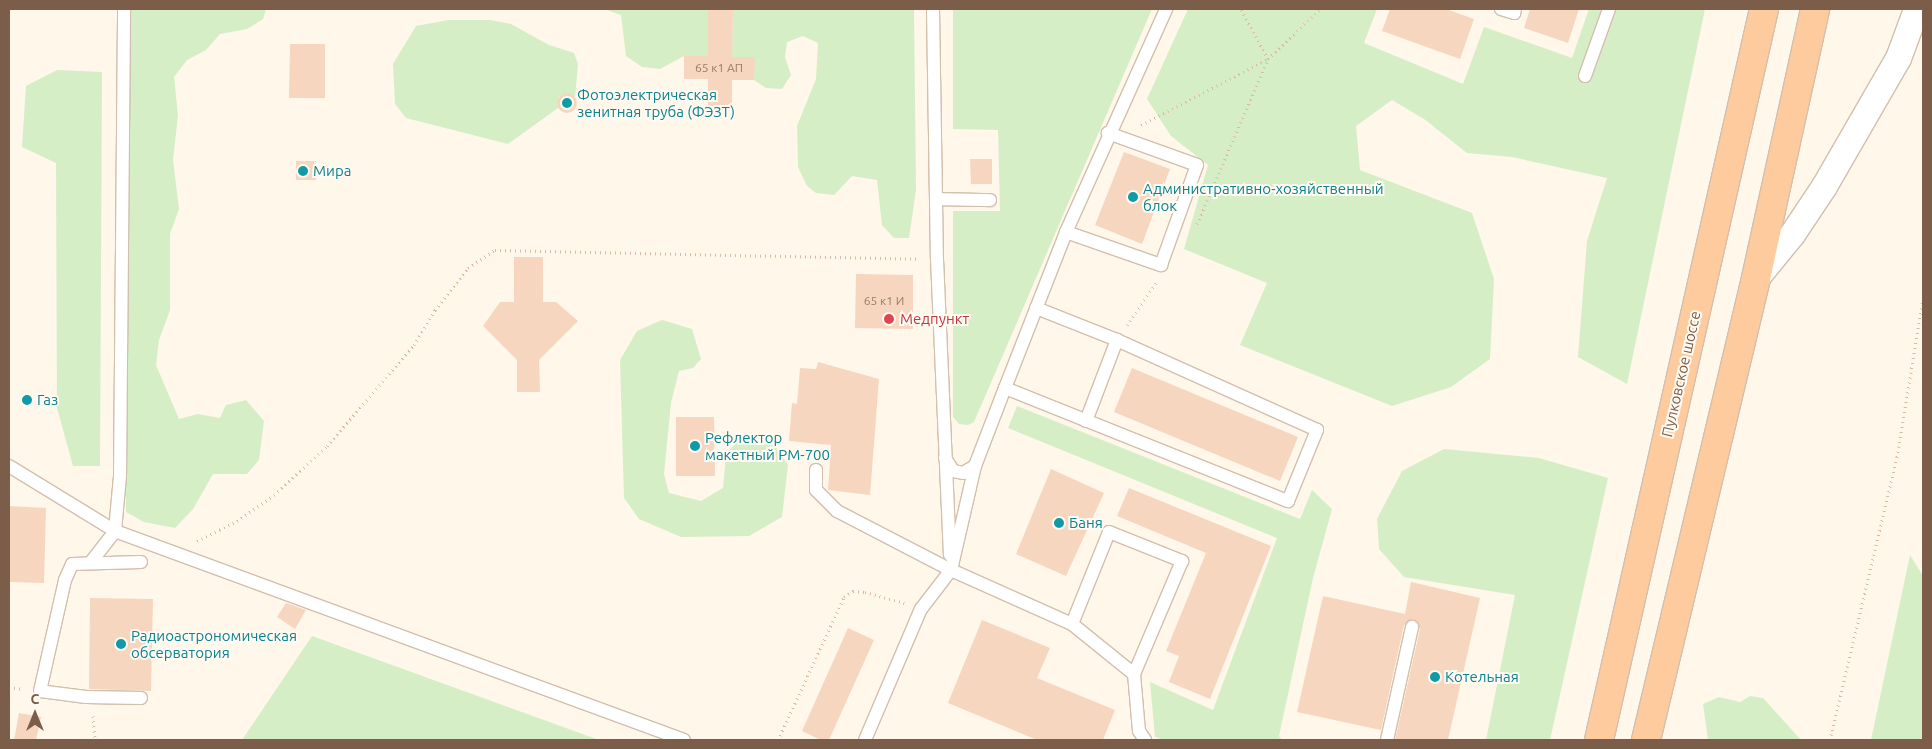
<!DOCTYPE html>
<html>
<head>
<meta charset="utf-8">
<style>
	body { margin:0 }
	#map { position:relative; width:1932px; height:749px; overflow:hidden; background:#fef7ea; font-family:Ubuntu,sans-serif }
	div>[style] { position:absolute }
	.green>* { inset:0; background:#d5eec6 }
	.building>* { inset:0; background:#f6d6bf }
	.round { border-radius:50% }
	.path>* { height:3px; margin-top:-1.5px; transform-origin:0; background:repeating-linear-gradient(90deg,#dcbaa1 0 1px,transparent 0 5px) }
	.roads { filter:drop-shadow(1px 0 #d2bfad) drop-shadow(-1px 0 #d2bfad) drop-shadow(0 1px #d2bfad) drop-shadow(0 -1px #d2bfad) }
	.service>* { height:12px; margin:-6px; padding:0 6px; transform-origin:6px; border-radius:6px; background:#fff }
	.minor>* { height:25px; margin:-12.5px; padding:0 12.5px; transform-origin:12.5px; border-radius:12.5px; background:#fff }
	.trunk>* { height:28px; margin:-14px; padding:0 14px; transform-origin:14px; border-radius:14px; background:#fecb9e }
	.dots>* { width:14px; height:14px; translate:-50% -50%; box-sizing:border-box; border:2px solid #fffaf2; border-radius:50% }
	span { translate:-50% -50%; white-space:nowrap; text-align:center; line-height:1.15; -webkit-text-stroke:4px #fffaf2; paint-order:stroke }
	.number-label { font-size:12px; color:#9a7b67 }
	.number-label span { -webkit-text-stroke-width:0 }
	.culture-label { font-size:15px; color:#0d838f }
	.left { translate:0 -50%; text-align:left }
	.health-label { font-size:15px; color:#be3a42 }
	.street-label { font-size:15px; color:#7c5d4a }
	.frame { position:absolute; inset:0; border:10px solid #7c5d4a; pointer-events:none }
	.north { position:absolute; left:10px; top:689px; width:50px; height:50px; -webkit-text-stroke:4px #fffaf2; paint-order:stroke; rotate:0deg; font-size:14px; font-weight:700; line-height:20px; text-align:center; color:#7c5d4a }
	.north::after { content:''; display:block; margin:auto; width:18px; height:22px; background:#7c5d4a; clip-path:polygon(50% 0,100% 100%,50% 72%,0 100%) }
</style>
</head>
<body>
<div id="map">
	<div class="green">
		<i style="clip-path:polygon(124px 9px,266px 9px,263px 19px,247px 29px,220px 34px,206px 50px,187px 60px,174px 77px,178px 115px,173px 160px,179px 209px,170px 234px,170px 310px,159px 340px,156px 365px,179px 419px,198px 414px,220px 418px,226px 405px,246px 400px,264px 421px,259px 460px,247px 474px,213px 474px,193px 509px,175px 528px,144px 522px,126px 512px)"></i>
		<i style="clip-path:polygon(604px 9px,708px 9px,708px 56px,684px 56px,660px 69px,642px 67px,626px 56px,621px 15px)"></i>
		<i style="clip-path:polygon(733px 9px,914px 9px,916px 190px,909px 238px,894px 238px,882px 225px,877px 180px,852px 176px,834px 195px,816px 193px,807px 186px,798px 167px,797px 126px,816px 79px,818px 43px,803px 36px,787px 42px,785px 57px,791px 75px,782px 89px,766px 88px,754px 80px,754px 57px,732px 57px)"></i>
		<i style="clip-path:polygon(953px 9px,1152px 9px,974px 422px,968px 425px,959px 424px,953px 417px,953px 211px,1000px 211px,998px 130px,953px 129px)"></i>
		<i style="clip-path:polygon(1188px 9px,1377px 9px,1364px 43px,1463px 84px,1484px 27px,1572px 58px,1589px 9px,1705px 9px,1627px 384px,1578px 357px,1587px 241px,1607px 178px,1512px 157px,1467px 153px,1424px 119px,1392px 100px,1356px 126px,1360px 170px,1472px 213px,1494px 279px,1490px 359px,1451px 387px,1392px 406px,1240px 345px,1267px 283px,1184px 249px,1208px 165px,1171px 136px,1147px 99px)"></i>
		<i style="clip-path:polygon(448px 20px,490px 20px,511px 24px,549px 45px,574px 53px,578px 64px,575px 98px,571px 94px,559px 96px,558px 108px,508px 144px,406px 118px,395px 104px,393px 64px,416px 26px)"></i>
		<i style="clip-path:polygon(57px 70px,102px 72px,100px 466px,73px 466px,57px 408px,56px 163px,22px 147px,26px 86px)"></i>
		<i style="clip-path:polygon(662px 320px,692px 329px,701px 359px,693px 368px,679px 371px,671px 403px,664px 474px,669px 493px,701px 501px,723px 488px,726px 455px,739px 439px,775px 446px,788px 465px,782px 517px,749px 536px,681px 537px,639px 519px,624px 498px,620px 360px,637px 331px)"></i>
		<i style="clip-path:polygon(1017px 406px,1300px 519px,1312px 490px,1332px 509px,1313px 578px,1279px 736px,1282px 740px,1164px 740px,1155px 737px,1150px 682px,1213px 710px,1277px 538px,1008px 428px)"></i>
		<i style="clip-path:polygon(1444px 449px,1539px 458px,1608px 478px,1550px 740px,1486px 740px,1515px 595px,1404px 577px,1379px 549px,1377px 519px,1402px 471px)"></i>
		<i style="clip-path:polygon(1910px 555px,1923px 576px,1923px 740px,1871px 740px)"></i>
		<i style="clip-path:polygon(312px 636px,599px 740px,242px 740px)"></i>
		<i style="clip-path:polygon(1750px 696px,1763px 698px,1801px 740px,1708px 740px,1703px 704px,1719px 697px,1740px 702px)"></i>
	</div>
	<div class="building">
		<i style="clip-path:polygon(708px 9px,733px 9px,732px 57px,755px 57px,754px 80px,732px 80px,732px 107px,708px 106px,708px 79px,684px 79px,684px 56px,708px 56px)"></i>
		<i style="clip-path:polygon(1390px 9px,1446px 9px,1474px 19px,1460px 59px,1382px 31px)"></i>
		<i style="clip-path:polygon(1530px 9px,1579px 9px,1568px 43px,1524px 28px)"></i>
		<i style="clip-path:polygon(290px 44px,325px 44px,325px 98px,289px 98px)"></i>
		<i class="round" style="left:557px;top:93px;width:20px;height:20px"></i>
		<i style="clip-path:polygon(1124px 152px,1170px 169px,1142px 244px,1095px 225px)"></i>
		<i style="clip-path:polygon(970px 159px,992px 159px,992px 184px,971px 184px)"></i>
		<i style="clip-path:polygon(296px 161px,316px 161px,316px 180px,296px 180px)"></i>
		<i style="clip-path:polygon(514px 257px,543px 257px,543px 302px,556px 302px,578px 321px,539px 360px,540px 392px,517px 392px,517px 360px,483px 326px,500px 302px,514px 302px)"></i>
		<i style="clip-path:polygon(856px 274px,913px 275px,913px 329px,855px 328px)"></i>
		<i style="clip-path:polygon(818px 362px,879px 379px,870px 495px,828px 490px,831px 445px,789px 441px,792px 403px,797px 404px,800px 368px,816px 369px)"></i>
		<i style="clip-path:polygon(1132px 368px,1298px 437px,1280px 481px,1114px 412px)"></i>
		<i style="clip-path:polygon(676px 417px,714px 417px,715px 476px,676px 476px)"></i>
		<i style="clip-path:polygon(1051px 469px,1104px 493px,1066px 576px,1016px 554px)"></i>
		<i style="clip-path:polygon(1129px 488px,1271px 546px,1210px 699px,1169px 682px,1179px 656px,1166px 651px,1206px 553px,1117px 516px)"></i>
		<i style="clip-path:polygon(9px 506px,46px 508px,44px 583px,9px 582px)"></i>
		<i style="clip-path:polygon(1411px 582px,1480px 598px,1448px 740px,1395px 740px,1420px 629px,1413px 619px,1404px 625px,1381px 730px,1297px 712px,1323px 596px,1405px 614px)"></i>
		<i style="clip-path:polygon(90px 598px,153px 599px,151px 691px,89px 689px)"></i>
		<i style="clip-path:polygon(286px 603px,306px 610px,295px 629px,277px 617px)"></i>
		<i style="clip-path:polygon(982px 620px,1050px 648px,1037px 678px,1115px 710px,1103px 740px,1037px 740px,948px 703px)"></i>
		<i style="clip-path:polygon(848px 628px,874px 640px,829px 740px,821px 740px,802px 731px)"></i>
		<i style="clip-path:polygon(19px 713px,41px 717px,36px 740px,14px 740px)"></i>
	</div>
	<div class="path">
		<i style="left:1141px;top:125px;width:143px;rotate:-27.5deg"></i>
		<i style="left:1268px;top:59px;width:72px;rotate:-43.9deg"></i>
		<i style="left:1197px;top:224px;width:180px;rotate:-66.7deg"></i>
		<i style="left:1268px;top:59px;width:57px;rotate:-118.4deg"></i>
		<i style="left:1127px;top:325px;width:51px;rotate:-55.4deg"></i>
		<i style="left:197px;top:541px;width:45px;rotate:-26.6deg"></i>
		<i style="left:237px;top:521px;width:45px;rotate:-35.1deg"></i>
		<i style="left:274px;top:495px;width:72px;rotate:-42.8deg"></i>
		<i style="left:327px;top:446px;width:133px;rotate:-49.3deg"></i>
		<i style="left:414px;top:345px;width:41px;rotate:-59deg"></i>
		<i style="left:435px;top:310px;width:53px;rotate:-51.8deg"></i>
		<i style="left:468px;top:268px;width:32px;rotate:-34deg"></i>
		<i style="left:495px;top:250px;width:423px;rotate:1.2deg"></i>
		<i style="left:9px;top:687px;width:14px;rotate:8deg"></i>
		<i style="left:93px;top:716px;width:24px;rotate:85deg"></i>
		<i style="left:778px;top:740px;width:157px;rotate:-65.2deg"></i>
		<i style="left:844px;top:597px;width:11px;rotate:-34deg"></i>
		<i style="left:853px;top:591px;width:12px;rotate:5deg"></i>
		<i style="left:865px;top:592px;width:41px;rotate:15.8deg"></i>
		<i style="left:1830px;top:740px;width:291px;rotate:-76.7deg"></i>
		<i style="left:1897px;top:457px;width:160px;rotate:-80.7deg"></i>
	</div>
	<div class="roads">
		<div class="service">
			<i style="left:933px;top:9px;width:250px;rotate:89.1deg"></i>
			<i style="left:937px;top:259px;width:296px;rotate:87.5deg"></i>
			<i style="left:1501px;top:9px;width:14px;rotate:17deg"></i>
			<i style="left:1514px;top:13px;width:4px;rotate:-76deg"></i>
			<i style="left:1585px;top:76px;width:71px;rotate:-70.3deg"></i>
			<i style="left:937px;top:199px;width:53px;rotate:1.1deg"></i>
			<i style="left:1066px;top:232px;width:101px;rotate:19.2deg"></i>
			<i style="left:1161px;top:265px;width:106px;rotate:-70.2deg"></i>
			<i style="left:1197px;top:165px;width:95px;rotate:-160.2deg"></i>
			<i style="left:1005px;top:388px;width:305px;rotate:21.8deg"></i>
			<i style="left:1288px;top:501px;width:77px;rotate:-67.8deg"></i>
			<i style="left:1317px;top:430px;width:219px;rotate:-155.8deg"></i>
			<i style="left:1117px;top:340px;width:87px;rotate:-158.4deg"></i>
			<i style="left:1086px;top:421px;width:87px;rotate:-69.1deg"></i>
			<i style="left:945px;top:458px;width:15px;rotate:58deg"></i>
			<i style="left:953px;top:471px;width:10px;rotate:11deg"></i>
			<i style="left:963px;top:473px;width:14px;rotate:-30deg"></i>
			<i style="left:9px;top:466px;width:124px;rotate:31.5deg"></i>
			<i style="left:115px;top:531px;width:606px;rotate:20.17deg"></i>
			<i style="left:816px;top:470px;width:20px;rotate:90deg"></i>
			<i style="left:816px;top:490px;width:30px;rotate:45deg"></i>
			<i style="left:837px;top:511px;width:128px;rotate:27.4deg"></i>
			<i style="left:951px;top:570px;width:133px;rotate:24.1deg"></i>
			<i style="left:1072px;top:624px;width:80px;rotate:38.9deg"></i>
			<i style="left:1134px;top:674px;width:57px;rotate:85deg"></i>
			<i style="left:1139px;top:731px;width:11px;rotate:56deg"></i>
			<i style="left:91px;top:562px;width:39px;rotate:-52deg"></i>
			<i style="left:115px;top:531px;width:55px;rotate:-84.8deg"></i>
			<i style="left:120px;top:476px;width:467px;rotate:-89.5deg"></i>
			<i style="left:1072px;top:624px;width:99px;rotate:-68.1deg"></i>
			<i style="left:1109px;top:532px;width:79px;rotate:21.7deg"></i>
			<i style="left:1182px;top:561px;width:123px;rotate:113deg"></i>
			<i style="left:141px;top:698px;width:55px;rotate:-179deg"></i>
			<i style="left:86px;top:697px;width:46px;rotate:-172.6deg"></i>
			<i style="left:40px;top:691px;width:114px;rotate:-77.3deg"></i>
			<i style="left:65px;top:580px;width:17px;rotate:-66deg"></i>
			<i style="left:72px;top:564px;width:69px;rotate:-1.7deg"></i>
			<i style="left:865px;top:740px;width:142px;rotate:-66.9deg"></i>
			<i style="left:921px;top:609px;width:49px;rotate:-52.4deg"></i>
			<i style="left:951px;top:570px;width:107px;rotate:-77deg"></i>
			<i style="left:975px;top:466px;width:84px;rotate:-69deg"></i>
			<i style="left:1005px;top:388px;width:168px;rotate:-68.6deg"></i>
			<i style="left:1066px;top:232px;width:244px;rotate:-65.8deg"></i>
			<i style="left:1387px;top:740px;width:116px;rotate:-77.5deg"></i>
		</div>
		<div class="minor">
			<i style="left:1756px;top:278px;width:57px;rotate:-50.7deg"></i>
			<i style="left:1792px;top:234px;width:58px;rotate:-56.3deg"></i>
			<i style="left:1824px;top:186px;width:148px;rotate:-60deg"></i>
			<i style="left:1898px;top:58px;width:52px;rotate:-69.8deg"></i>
		</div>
		<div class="trunk">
			<i style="left:1599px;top:740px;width:749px;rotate:-77.28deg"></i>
			<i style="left:1646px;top:740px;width:475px;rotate:-76.6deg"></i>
			<i style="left:1756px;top:278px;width:275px;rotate:-77.6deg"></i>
		</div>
	</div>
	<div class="dots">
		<i style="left:567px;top:103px;background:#0f9aa8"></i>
		<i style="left:303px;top:171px;background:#0f9aa8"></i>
		<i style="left:1133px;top:197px;background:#0f9aa8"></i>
		<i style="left:889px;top:319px;background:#e0444e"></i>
		<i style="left:27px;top:400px;background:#0f9aa8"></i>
		<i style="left:695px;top:446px;background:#0f9aa8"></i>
		<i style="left:1059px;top:523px;background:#0f9aa8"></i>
		<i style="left:121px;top:644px;background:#0f9aa8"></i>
		<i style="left:1435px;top:677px;background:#0f9aa8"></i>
	</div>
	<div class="number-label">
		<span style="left:719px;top:68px">65 к1 АП</span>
		<span style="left:884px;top:301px">65 к1 И</span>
	</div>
	<div class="culture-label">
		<span class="left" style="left:577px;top:103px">Фотоэлектрическая<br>зенитная труба (ФЭЗТ)</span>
		<span class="left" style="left:313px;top:171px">Мира</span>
		<span class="left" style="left:1143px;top:197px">Административно-хозяйственный<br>блок</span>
		<span class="left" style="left:37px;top:400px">Газ</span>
		<span class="left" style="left:705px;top:446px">Рефлектор<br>макетный РМ-700</span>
		<span class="left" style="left:1069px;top:523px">Баня</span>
		<span class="left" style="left:131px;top:644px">Радиоастрономическая<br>обсерватория</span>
		<span class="left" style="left:1445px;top:677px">Котельная</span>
	</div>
	<div class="health-label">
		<span class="left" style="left:900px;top:319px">Медпункт</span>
	</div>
	<div class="street-label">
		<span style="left:1681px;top:374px;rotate:-77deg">Пулковское шоссе</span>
	</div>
	<div class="frame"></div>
	<div class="north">С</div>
</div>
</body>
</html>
